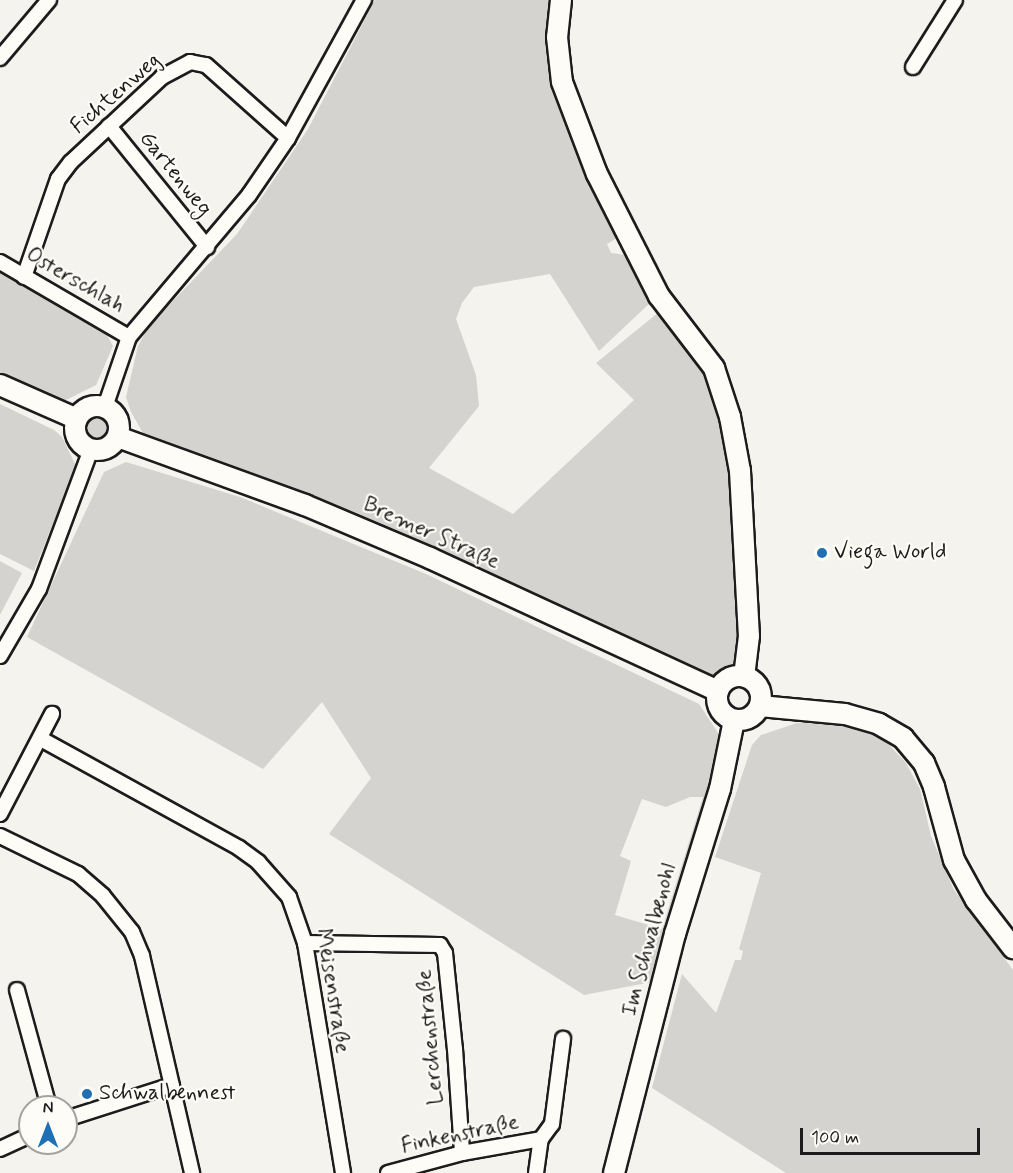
<!DOCTYPE html>
<meta charset="utf-8">
<style>
body{margin:0}
#map{position:relative;width:1013px;height:1173px;overflow:hidden;background:#f4f3ee;font-family:Mynerve,sans-serif}
div>[style]{position:absolute}
.green>*{inset:0;background:#d4d3cf}
.round{border-radius:50%}
.roads{filter:drop-shadow(2px 0 #1c1c1c) drop-shadow(-2px 0 #1c1c1c) drop-shadow(0 2px #1c1c1c) drop-shadow(0 -2px #1c1c1c)}
.street>*{height:14px;margin:-7px;padding:0 7px;transform-origin:7px;border-radius:7px;background:#fdfcf7}
.secondary>*{height:20px;margin:-10px;padding:0 10px;transform-origin:10px;border-radius:10px;background:#fdfcf7}
.secondary>.ring{margin:-10px;padding:0;box-sizing:content-box;background:none;border:20px solid #fdfcf7;border-radius:50%}
.dots>*{width:16px;height:16px;translate:-50% -50%;box-sizing:border-box;border:3px solid #fdfcf7;border-radius:50%}
span{translate:-50% -50%;white-space:nowrap;text-align:center;line-height:1.15;-webkit-text-stroke:4.5px #fdfcf7;paint-order:stroke}
.street-label{font-size:22px;color:#1c1c1c}
.poi-label{font-size:22px;color:#1c1c1c}
.left{translate:0 -50%;text-align:left}
.north{position:absolute;left:18px;top:1095px;width:60px;height:60px;box-sizing:border-box;background:#fdfcf7;border:2px solid #a3a29f;border-radius:50%;rotate:0deg;font-size:16px;font-weight:700;line-height:24px;text-align:center;color:#1c1c1c}
.north::after{content:'';display:block;margin:auto;width:21px;height:27px;background:#1f6fb2;clip-path:polygon(50% 0,100% 100%,50% 72%,0 100%)}
.scale{position:absolute;left:800px;top:1128px;width:180px;height:27px;box-sizing:border-box;border:3px solid #1c1c1c;border-top:0;padding-left:8px;font-size:18px;line-height:21px;white-space:nowrap;color:#1c1c1c;-webkit-text-stroke:4px #fdfcf7;paint-order:stroke}
</style>
<div id="map">
<div class="green">
<div style="clip-path:polygon(375px 0,550px 0,577px 149px,617px 238px,607px 244px,611px 253px,626px 255px,651px 302px,599px 351px,550px 274px,474px 287px,462px 303px,456px 319px,476px 375px,479px 406px,429px 468px,513px 514px,634px 400px,596px 363px,659px 312px,707px 373px,724px 420px,733px 475px,739px 621px,737px 655px,732px 667px,723px 674px,713px 677px,681px 670px,444px 554px,318px 500px,144px 435px,131px 412px,126px 397px,138px 346px,149px 326px,237px 234px,308px 129px)"></div>
<div style="clip-path:polygon(0 267px,104px 330px,113px 346px,96px 385px,62px 402px,0 376px)"></div>
<div style="clip-path:polygon(0 404px,54px 430px,62px 437px,76px 466px,34px 571px,0 554px)"></div>
<div class="round" style="left:86px;top:416px;width:24px;height:24px"></div>
<div style="clip-path:polygon(evenodd,126px 462px,240px 497px,426px 574px,699px 704px,724px 742px,657px 981px,584px 995px,329px 834px,371px 778px,322px 702px,263px 769px,27px 637px,104px 472px,126px 462px,690px 797px,703px 797px,662px 929px,615px 915px,631px 861px,620px 856px,642px 799px,666px 807px,690px 797px)"></div>
<div style="clip-path:polygon(0 561px,22px 573px,0 615px)"></div>
<div style="clip-path:polygon(797px 723px,845px 724px,878px 733px,906px 763px,920px 789px,931px 836px,954px 890px,1013px 970px,1013px 1173px,786px 1173px,652px 1088px,682px 974px,716px 1013px,735px 960px,741px 960px,743px 951px,739px 949px,761px 873px,715px 857px,752px 745px,761px 735px)"></div>
</div>
<div class="roads">
<div class="street">
<div style="left:0;top:58px;width:76px;rotate:-49.8deg"></div>
<div style="left:913px;top:67px;width:79px;rotate:-57.9deg"></div>
<div style="left:109px;top:126px;width:156px;rotate:51deg"></div>
<div style="left:0;top:262px;width:149px;rotate:30.2deg"></div>
<div style="left:24px;top:277px;width:104px;rotate:-70.9deg"></div>
<div style="left:58px;top:179px;width:21px;rotate:-53deg"></div>
<div style="left:71px;top:162px;width:125px;rotate:-43deg"></div>
<div style="left:162px;top:77px;width:32px;rotate:-28deg"></div>
<div style="left:190px;top:62px;width:16px;rotate:11deg"></div>
<div style="left:206px;top:65px;width:110px;rotate:41.7deg"></div>
<div style="left:105px;top:407px;width:74px;rotate:-71.1deg"></div>
<div style="left:129px;top:337px;width:186px;rotate:-49.8deg"></div>
<div style="left:249px;top:195px;width:69px;rotate:-55.6deg"></div>
<div style="left:288px;top:138px;width:158px;rotate:-61.2deg"></div>
<div style="left:0;top:656px;width:78px;rotate:-59.8deg"></div>
<div style="left:39px;top:589px;width:149px;rotate:-69.6deg"></div>
<div style="left:41px;top:739px;width:226px;rotate:28.8deg"></div>
<div style="left:239px;top:848px;width:24px;rotate:36deg"></div>
<div style="left:258px;top:862px;width:47px;rotate:48.5deg"></div>
<div style="left:289px;top:897px;width:49px;rotate:70.8deg"></div>
<div style="left:305px;top:943px;width:233px;rotate:80.6deg"></div>
<div style="left:0;top:814px;width:113px;rotate:-62.5deg"></div>
<div style="left:0;top:836px;width:87px;rotate:26deg"></div>
<div style="left:78px;top:874px;width:33px;rotate:41deg"></div>
<div style="left:103px;top:896px;width:46px;rotate:51.1deg"></div>
<div style="left:132px;top:932px;width:26px;rotate:67deg"></div>
<div style="left:142px;top:956px;width:223px;rotate:77deg"></div>
<div style="left:305px;top:943px;width:135px;rotate:0.8deg"></div>
<div style="left:440px;top:945px;width:9px;rotate:58deg"></div>
<div style="left:445px;top:953px;width:97px;rotate:84.1deg"></div>
<div style="left:455px;top:1049px;width:104px;rotate:86.1deg"></div>
<div style="left:17px;top:990px;width:121px;rotate:74.7deg"></div>
<div style="left:66px;top:1119px;width:111px;rotate:-17.8deg"></div>
<div style="left:0;top:1149px;width:33px;rotate:-25deg"></div>
<div style="left:388px;top:1173px;width:77px;rotate:-15.1deg"></div>
<div style="left:462px;top:1153px;width:80px;rotate:-10deg"></div>
<div style="left:536px;top:1173px;width:34px;rotate:-82deg"></div>
<div style="left:541px;top:1139px;width:19px;rotate:-54deg"></div>
<div style="left:552px;top:1124px;width:86px;rotate:-82.6deg"></div>
</div>
<div class="secondary">
<div style="left:561px;top:0;width:37px;rotate:96deg"></div>
<div style="left:557px;top:37px;width:45px;rotate:83.7deg"></div>
<div style="left:562px;top:82px;width:98px;rotate:69.2deg"></div>
<div style="left:597px;top:174px;width:137px;rotate:63.1deg"></div>
<div style="left:659px;top:296px;width:91px;rotate:52.6deg"></div>
<div style="left:714px;top:368px;width:52px;rotate:71.9deg"></div>
<div style="left:730px;top:417px;width:55px;rotate:79.5deg"></div>
<div style="left:740px;top:471px;width:165px;rotate:86.9deg"></div>
<div style="left:749px;top:636px;width:41px;rotate:97deg"></div>
<div style="left:0;top:385px;width:84px;rotate:23.8deg"></div>
<div class="ring" style="left:75px;top:406px;width:24px;height:24px"></div>
<div style="left:118px;top:437px;width:199px;rotate:20deg"></div>
<div style="left:305px;top:505px;width:136px;rotate:23deg"></div>
<div style="left:430px;top:558px;width:317px;rotate:24.8deg"></div>
<div class="ring" style="left:717px;top:676px;width:24px;height:24px"></div>
<div style="left:760px;top:706px;width:85px;rotate:5.4deg"></div>
<div style="left:845px;top:714px;width:35px;rotate:16deg"></div>
<div style="left:879px;top:724px;width:28px;rotate:30deg"></div>
<div style="left:903px;top:738px;width:33px;rotate:50deg"></div>
<div style="left:924px;top:763px;width:26px;rotate:67deg"></div>
<div style="left:934px;top:787px;width:76px;rotate:74.7deg"></div>
<div style="left:954px;top:860px;width:46px;rotate:61.2deg"></div>
<div style="left:976px;top:900px;width:61px;rotate:52.4deg"></div>
<div style="left:614px;top:1173px;width:247px;rotate:-75.7deg"></div>
<div style="left:675px;top:934px;width:152px;rotate:-72.8deg"></div>
<div style="left:720px;top:789px;width:70px;rotate:-78.5deg"></div>
</div>
</div>
<div class="dots">
<div style="left:822px;top:553px;background:#1f6fb2"></div>
<div style="left:87px;top:1094px;background:#1f6fb2"></div>
</div>
<div class="street-label">
<span style="left:116px;top:94px;rotate:-41deg">Fichtenweg</span>
<span style="left:175px;top:174px;rotate:51deg">Gartenweg</span>
<span style="left:75px;top:281px;rotate:30deg">Osterschlah</span>
<span style="left:431px;top:534px;rotate:24deg">Bremer Straße</span>
<span style="left:650px;top:940px;rotate:-75deg">Im Schwalbenohl</span>
<span style="left:332px;top:991px;rotate:81deg">Meisenstraße</span>
<span style="left:431px;top:1037px;rotate:-95deg">Lerchenstraße</span>
<span style="left:460px;top:1135px;rotate:-12deg">Finkenstraße</span>
</div>
<div class="poi-label">
<span class="left" style="left:834px;top:553px">Viega World</span>
<span class="left" style="left:99px;top:1094px">Schwalbennest</span>
</div>
<div class="north">N</div>
<div class="scale">100 m</div>
</div>
